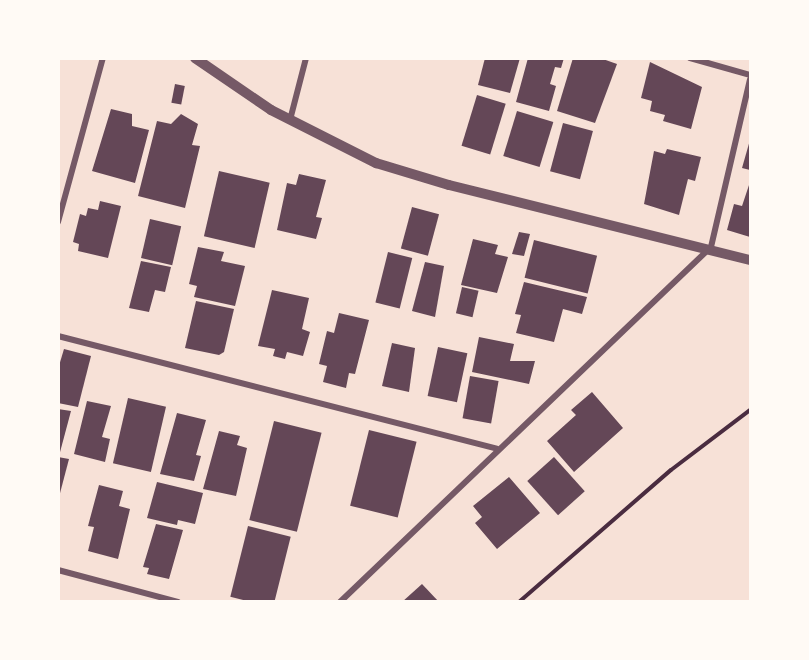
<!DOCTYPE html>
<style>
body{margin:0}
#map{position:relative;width:809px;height:660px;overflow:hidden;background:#f7e1d7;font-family:"Crimson Pro",serif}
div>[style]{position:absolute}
.building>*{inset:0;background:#644757;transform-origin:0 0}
.path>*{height:4px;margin:-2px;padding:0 2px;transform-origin:2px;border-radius:2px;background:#4a2c40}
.minor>*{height:6px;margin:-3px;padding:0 3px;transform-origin:3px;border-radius:3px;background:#755966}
.tertiary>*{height:10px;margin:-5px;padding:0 5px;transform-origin:5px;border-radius:5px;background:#755966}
span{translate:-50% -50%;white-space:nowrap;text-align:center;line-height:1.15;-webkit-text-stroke:6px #fffaf5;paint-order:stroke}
.frame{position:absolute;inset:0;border:60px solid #fffaf5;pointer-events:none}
</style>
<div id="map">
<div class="building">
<div style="clip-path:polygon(485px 58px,520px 58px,510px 93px,478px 85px)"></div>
<div style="clip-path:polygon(528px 58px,564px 58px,561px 68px,555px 67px,550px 84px,556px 86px,549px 111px,516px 102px)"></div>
<div style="clip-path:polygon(573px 58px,600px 58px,617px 64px,595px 123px,557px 111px)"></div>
<div style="clip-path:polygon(650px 62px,702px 87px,691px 129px,663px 121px,665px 115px,650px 111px,652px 101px,641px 98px)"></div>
<div style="left:175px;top:84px;width:10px;height:19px;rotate:11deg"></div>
<div style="left:477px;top:95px;width:30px;height:53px;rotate:17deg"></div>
<div style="clip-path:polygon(111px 109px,132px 114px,132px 126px,149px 130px,135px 183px,92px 171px)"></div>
<div style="left:517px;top:111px;width:38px;height:47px;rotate:17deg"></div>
<div style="clip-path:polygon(181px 114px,198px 124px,192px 145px,200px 146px,185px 208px,138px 196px,157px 121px,171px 124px)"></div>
<div style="left:563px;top:123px;width:31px;height:50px;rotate:15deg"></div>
<div style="clip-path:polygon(750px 140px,750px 170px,742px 168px)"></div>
<div style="clip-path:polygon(667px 149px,701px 157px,695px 181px,688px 179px,679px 215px,644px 204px,654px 151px,665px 154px)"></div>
<div style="left:219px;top:171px;width:52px;height:67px;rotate:13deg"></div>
<div style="clip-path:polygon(299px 174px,326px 180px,316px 217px,322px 218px,316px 239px,277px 230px,287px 183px,296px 185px)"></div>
<div style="clip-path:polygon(750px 182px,750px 237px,727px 230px,734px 204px,742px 206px)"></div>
<div style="clip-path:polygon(100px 201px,121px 206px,108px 258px,78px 251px,79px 244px,73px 242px,80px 214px,86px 216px,88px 208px,98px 210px)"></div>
<div style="left:412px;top:207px;width:28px;height:43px;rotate:15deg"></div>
<div style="left:150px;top:219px;width:32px;height:40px;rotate:13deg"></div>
<div style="clip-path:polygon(519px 232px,530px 234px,524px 256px,512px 254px)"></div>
<div style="clip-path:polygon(473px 239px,498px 245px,495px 254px,508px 257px,497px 293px,461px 285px)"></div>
<div style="left:534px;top:240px;width:65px;height:39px;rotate:14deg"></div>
<div style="clip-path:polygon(198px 247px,224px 252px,221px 261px,245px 266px,235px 306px,194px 297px,197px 286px,189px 284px)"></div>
<div style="left:388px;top:252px;width:25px;height:52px;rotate:14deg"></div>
<div style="clip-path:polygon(141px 261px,171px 267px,165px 292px,155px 290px,149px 312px,129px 308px)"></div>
<div style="clip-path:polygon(425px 262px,444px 266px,435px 317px,412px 311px)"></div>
<div style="clip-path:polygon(524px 282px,587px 297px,582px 314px,563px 309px,554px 342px,516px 333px,521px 315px,515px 314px)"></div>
<div style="left:462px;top:287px;width:17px;height:27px;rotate:13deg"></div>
<div style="clip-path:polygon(272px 290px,309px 298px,302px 329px,310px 332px,303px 356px,287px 352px,285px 359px,273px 356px,275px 349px,258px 346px)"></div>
<div style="clip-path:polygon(196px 301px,234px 309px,224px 352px,219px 355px,185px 348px)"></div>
<div style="clip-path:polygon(339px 313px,369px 320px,355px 374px,349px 373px,346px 388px,323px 382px,327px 366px,319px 364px,327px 331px,334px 333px)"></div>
<div style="clip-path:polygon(479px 337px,514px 344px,510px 361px,535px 361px,529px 384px,472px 372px)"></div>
<div style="clip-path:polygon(392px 343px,415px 348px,409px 392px,382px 386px)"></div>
<div style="left:438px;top:347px;width:30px;height:50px;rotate:12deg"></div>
<div style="clip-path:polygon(64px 349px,91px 356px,78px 407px,58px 403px,58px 369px)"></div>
<div style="left:470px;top:376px;width:29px;height:43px;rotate:10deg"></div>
<div style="clip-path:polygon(592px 392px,623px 428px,574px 472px,547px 441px,576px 415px,571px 410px)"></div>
<div style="left:128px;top:398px;width:39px;height:67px;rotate:13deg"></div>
<div style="clip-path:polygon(87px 401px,111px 406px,102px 437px,110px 439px,105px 462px,74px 454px)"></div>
<div style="clip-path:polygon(58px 409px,71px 411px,59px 456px,58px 456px)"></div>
<div style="clip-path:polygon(177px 413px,206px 420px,196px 455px,201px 456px,194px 481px,160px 474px)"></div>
<div style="left:274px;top:421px;width:49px;height:102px;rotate:14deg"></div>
<div style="left:369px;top:430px;width:49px;height:78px;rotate:14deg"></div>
<div style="clip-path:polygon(219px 431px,240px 436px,237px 445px,247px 448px,236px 496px,203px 489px)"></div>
<div style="clip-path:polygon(58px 457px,69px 459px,59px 497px,58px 497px)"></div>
<div style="left:554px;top:457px;width:46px;height:36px;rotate:48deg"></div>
<div style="clip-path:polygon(509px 477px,540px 513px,497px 549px,475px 523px,482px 517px,473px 506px)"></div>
<div style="clip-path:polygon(157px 482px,203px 493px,195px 524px,178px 520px,177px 525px,147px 518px)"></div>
<div style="clip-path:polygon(99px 485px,123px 491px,119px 506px,130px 509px,118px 559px,88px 551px,94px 527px,88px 526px)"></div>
<div style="clip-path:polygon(156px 524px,183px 530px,169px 579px,147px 574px,149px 568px,143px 567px)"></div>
<div style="left:248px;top:526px;width:44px;height:73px;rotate:14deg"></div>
<div style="clip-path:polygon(422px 584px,439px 602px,402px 602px)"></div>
</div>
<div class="path">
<div style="left:519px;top:602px;width:201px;rotate:-41deg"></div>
<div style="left:671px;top:470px;width:99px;rotate:-37.2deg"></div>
</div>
<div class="minor">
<div style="left:690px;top:58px;width:62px;rotate:15.8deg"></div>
<div style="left:290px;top:120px;width:64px;rotate:-75.5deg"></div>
<div style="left:58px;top:222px;width:170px;rotate:-74.7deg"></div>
<div style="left:58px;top:336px;width:453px;rotate:14.4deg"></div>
<div style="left:58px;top:570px;width:124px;rotate:14.9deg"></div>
<div style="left:340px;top:602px;width:513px;rotate:-43.74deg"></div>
<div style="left:711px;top:247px;width:172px;rotate:-76.9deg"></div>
</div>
<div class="tertiary">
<div style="left:195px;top:58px;width:92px;rotate:34.4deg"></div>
<div style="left:271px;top:110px;width:118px;rotate:26.8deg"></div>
<div style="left:376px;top:163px;width:76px;rotate:16.8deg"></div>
<div style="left:449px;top:185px;width:310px;rotate:14deg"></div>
</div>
<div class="frame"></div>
</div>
